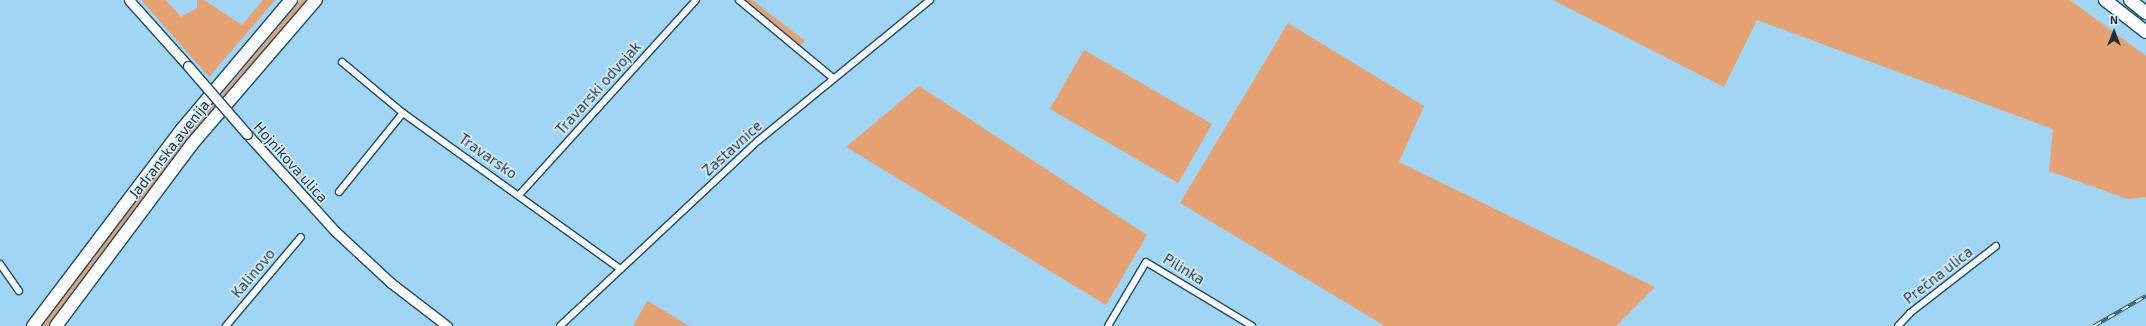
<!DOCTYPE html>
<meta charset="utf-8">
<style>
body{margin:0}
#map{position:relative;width:2146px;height:326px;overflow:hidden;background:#a0d5f4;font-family:"Exo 2",sans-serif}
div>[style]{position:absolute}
.green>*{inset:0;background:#e5a172;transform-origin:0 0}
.roads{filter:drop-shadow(1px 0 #1b4e69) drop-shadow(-1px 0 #1b4e69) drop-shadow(0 1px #1b4e69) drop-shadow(0 -1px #1b4e69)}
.minor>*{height:6px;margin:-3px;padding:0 3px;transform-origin:3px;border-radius:3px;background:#fff}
.secondary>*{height:9px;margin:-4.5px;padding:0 4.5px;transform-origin:4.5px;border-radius:4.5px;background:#fff}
.motorway>*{height:12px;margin:-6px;padding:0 6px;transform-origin:6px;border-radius:6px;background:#fff}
.rail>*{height:4px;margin-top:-2px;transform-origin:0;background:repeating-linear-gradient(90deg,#dcf1fe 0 8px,#3f5c6e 0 16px);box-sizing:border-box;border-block:1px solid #3f5c6e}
.bridges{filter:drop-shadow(1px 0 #1b4e69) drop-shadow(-1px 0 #1b4e69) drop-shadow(0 1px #1b4e69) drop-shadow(0 -1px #1b4e69)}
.secondary-bridge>*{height:9px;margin:-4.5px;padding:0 4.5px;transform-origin:4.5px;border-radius:4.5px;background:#fff}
span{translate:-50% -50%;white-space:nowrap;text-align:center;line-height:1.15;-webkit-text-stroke:3px #dcf1fe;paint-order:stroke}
.street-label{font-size:15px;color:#1b303c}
.north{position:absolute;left:2094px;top:12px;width:40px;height:40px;-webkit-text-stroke:3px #dcf1fe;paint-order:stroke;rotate:0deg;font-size:11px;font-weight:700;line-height:16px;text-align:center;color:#1b303c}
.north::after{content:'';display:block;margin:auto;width:14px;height:18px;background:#1b303c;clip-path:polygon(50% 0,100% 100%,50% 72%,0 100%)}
</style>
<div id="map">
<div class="green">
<div style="clip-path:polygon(141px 0,166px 0,181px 17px,197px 8px,197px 0,204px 0,242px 25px,263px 0,275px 0,209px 77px)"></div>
<div style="clip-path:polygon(301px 0,307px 0,175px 155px,47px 326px,42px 326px,160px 168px)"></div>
<div style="clip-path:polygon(744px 0,752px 0,805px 41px,800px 46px)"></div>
<div style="clip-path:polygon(1553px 0,2070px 0,2146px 56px,2146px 197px,2128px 199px,2049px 171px,2053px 129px,1757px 20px,1724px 87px)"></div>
<div style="clip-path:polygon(1288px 23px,1424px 106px,1399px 162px,1655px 287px,1616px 326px,1385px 326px,1180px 203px)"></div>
<div style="left:1084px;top:50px;width:148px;height:68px;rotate:30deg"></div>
<div style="clip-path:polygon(919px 86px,1147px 235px,1106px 305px,846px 147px)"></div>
<div style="clip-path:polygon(647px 301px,648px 301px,689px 326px,633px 326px)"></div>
</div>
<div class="roads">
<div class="minor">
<div style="left:739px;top:0;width:122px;rotate:39.7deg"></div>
<div style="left:342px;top:62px;width:80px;rotate:39.9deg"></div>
<div style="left:403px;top:113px;width:267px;rotate:35.7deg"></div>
<div style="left:339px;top:192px;width:102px;rotate:-51deg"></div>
<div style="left:520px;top:194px;width:262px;rotate:-47.8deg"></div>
<div style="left:0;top:264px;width:33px;rotate:55deg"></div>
<div style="left:226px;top:326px;width:116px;rotate:-49.9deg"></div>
<div style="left:560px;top:326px;width:272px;rotate:-43.1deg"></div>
<div style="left:759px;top:140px;width:221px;rotate:-39.3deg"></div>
<div style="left:1108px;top:326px;width:74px;rotate:-59.3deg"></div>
<div style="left:1146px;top:262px;width:124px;rotate:31.1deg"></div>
<div style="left:1898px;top:326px;width:18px;rotate:-47deg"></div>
<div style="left:1910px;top:313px;width:109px;rotate:-37.9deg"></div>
</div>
<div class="secondary">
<div style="left:129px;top:0;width:89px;rotate:48.2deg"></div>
<div style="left:247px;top:134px;width:132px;rotate:47.8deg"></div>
<div style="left:336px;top:232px;width:75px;rotate:42.8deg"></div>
<div style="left:391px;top:283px;width:71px;rotate:37.5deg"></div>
</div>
<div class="motorway">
<div style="left:2105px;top:0;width:52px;rotate:38deg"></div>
<div style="left:2130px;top:0;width:21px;rotate:39deg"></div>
<div style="left:33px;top:326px;width:247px;rotate:-52.9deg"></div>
<div style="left:182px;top:129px;width:169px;rotate:-49.8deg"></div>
<div style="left:56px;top:326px;width:227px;rotate:-53.2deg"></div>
<div style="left:192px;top:144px;width:190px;rotate:-49.3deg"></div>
</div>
</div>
<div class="rail">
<div style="left:2094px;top:326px;width:60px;rotate:-30deg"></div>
</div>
<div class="bridges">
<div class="secondary-bridge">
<div style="left:188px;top:66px;width:90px;rotate:49.1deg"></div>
</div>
</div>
<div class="street-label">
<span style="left:598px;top:88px;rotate:-48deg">Travarski odvojak</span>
<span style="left:732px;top:148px;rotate:-42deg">Zastavnice</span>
<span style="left:169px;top:149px;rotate:-52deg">Jadranska avenija</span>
<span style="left:488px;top:156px;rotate:35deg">Travarsko</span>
<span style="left:291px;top:162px;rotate:48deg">Hojnikova ulica</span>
<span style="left:1184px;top:269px;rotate:31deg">Pilinka</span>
<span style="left:253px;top:273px;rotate:-50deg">Kalinovo</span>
<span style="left:1938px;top:275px;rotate:-38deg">Prečna ulica</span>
</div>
<div class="north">N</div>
</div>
